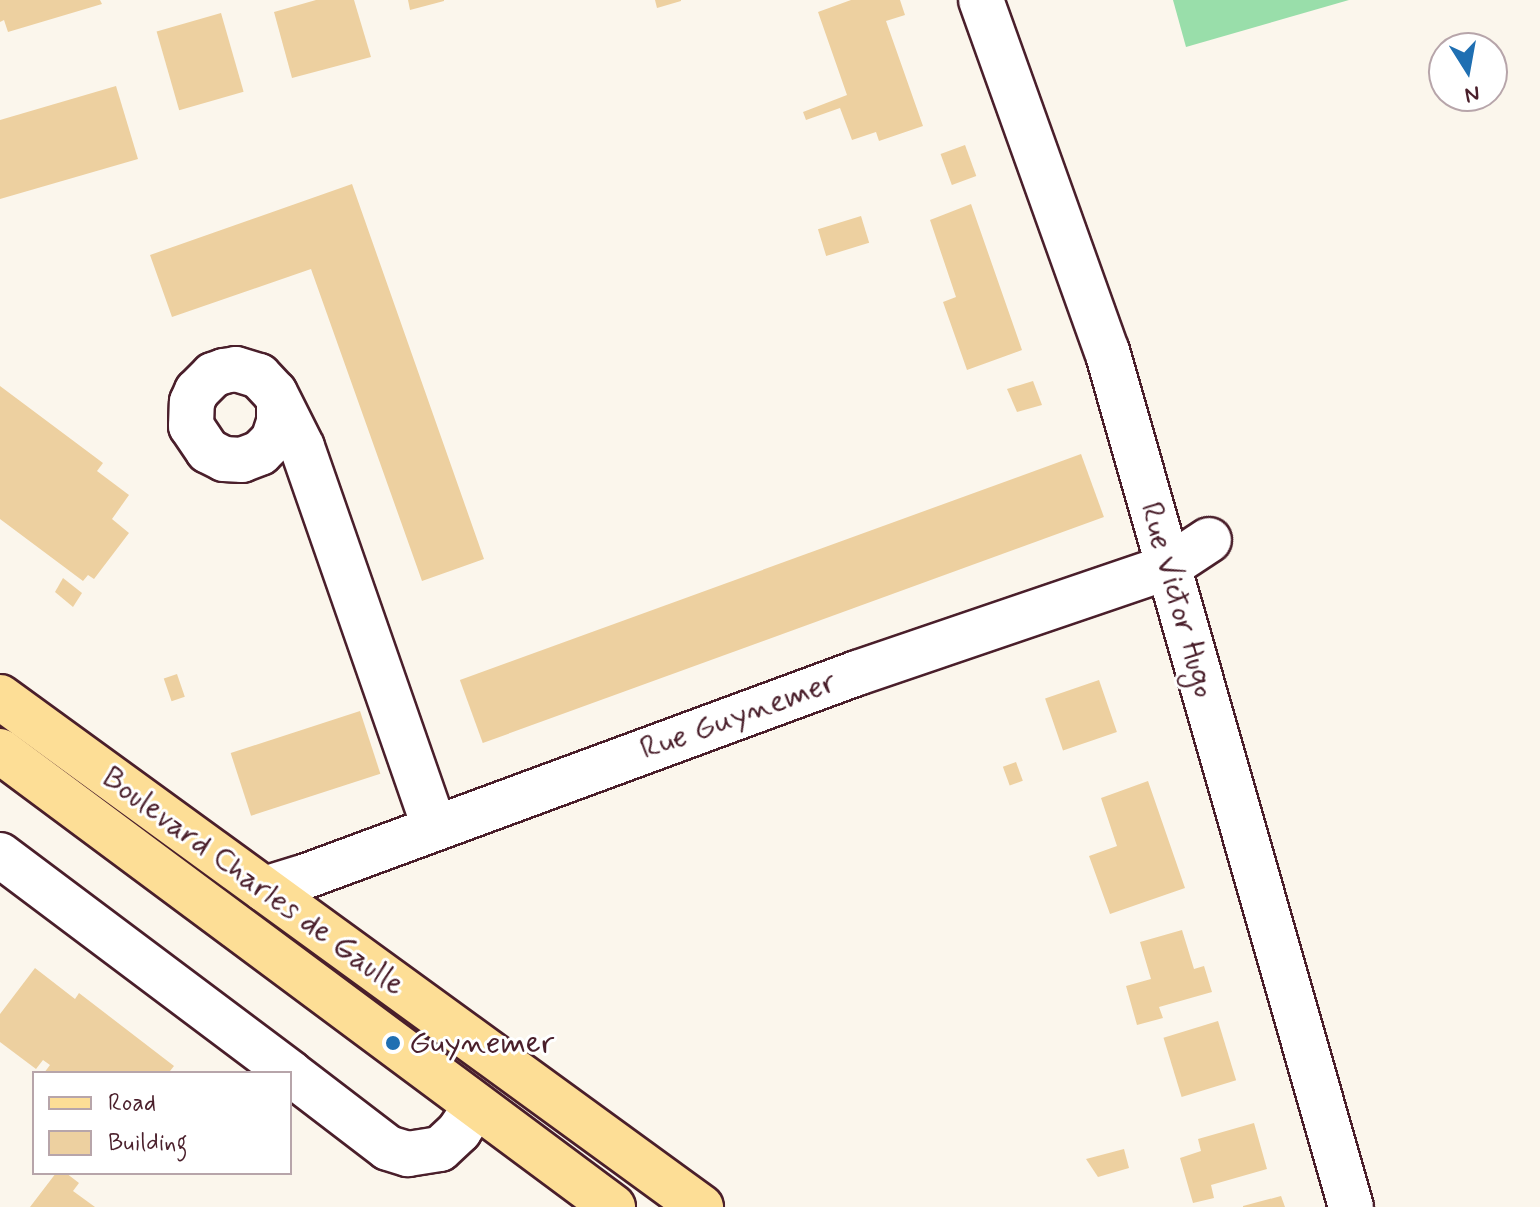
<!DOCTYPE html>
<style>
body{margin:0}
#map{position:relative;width:1540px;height:1207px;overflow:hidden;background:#fbf6ec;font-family:Mynerve,sans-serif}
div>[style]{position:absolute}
.green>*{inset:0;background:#99deaa}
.building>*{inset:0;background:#edd0a0;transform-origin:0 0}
.roads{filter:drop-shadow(2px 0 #4a1f2b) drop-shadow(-2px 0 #4a1f2b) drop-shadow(0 2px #4a1f2b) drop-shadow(0 -2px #4a1f2b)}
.street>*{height:44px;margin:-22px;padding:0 22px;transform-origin:22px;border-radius:22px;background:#fff}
.primary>*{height:44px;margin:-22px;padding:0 22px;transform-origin:22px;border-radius:22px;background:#fdde96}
.dots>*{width:22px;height:22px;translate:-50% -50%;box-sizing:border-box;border:4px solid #fff;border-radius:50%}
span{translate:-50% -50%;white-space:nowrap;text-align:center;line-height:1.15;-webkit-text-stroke:6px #fff;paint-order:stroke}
.street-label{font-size:32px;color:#4a1f2b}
.poi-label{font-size:32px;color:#4a1f2b}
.left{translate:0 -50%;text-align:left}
.legend{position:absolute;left:32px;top:1071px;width:260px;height:104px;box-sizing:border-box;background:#fff;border:2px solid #b7a5aa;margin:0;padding:10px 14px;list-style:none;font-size:24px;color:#4a1f2b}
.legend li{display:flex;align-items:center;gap:16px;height:40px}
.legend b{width:40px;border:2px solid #b7a5aa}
.north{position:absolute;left:1428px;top:32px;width:80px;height:80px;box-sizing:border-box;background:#fff;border:2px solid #b7a5aa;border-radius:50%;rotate:169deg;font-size:22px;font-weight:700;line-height:32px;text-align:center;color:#4a1f2b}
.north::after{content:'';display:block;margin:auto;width:28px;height:36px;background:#1f6fb2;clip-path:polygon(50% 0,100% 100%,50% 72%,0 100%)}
</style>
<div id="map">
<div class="green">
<div style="clip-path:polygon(1173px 0,1349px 0,1186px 47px)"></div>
</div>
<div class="building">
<div style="clip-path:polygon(0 0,100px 0,102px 4px,8px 32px,4px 20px,0 22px)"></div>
<div style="clip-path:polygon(316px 0,354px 0,371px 57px,292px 78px,274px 12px)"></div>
<div style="clip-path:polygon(408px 0,444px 0,444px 1px,410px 10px)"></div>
<div style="clip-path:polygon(655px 0,681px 0,681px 1px,657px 8px)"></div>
<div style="clip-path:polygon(851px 0,900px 0,905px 15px,886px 21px,923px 126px,879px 141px,876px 132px,852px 140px,840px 108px,806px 120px,803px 112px,847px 95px,818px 12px)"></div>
<div style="left:221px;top:13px;width:82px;height:67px;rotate:74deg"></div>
<div style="clip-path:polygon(116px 86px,138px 159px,0 199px,0 120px)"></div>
<div style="left:965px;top:145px;width:33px;height:26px;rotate:70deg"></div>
<div style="clip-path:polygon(352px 184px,484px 559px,422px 581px,311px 269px,172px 317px,150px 255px)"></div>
<div style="clip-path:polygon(971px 204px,1022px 350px,967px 370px,943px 302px,956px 297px,930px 220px)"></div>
<div style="left:861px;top:216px;width:28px;height:45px;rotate:73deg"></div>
<div style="clip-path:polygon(1033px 381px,1042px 405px,1017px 412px,1007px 389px)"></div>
<div style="clip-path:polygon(0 386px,103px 463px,97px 471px,129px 495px,112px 519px,129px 533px,94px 579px,88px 575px,83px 581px,0 519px)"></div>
<div style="left:1081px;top:454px;width:67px;height:661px;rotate:70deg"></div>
<div style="clip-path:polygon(63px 578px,82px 593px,73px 607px,55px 592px)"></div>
<div style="left:177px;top:674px;width:24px;height:14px;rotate:71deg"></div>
<div style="left:1099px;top:680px;width:55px;height:57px;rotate:71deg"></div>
<div style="left:360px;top:711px;width:66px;height:136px;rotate:72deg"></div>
<div style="left:1016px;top:762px;width:20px;height:14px;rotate:70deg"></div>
<div style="clip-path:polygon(1148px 781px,1185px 888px,1110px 914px,1089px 856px,1117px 846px,1101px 798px)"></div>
<div style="clip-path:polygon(1182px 930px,1194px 969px,1204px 966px,1212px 992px,1159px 1007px,1163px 1018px,1137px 1025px,1126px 986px,1151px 979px,1140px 942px)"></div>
<div style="clip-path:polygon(35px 968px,75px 999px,79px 993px,174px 1066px,170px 1071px,172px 1073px,44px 1073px,50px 1065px,43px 1060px,36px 1069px,0 1042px,0 1014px)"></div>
<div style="left:1218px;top:1021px;width:62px;height:57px;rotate:73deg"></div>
<div style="clip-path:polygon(1254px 1123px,1267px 1169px,1211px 1185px,1214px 1198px,1193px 1203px,1180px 1158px,1201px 1151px,1198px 1139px)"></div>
<div style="clip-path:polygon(1124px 1149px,1129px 1168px,1098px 1177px,1086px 1159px)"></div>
<div style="clip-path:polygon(56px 1173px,66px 1173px,79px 1183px,73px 1191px,95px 1207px,30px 1207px)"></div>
<div style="clip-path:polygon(1281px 1196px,1285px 1207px,1243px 1207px,1243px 1206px)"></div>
</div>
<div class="roads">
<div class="street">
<div style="left:981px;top:0;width:373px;rotate:70.3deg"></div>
<div style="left:1107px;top:351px;width:890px;rotate:74.09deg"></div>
<div style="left:279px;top:405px;width:17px;rotate:90deg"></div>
<div style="left:279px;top:422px;width:19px;rotate:108deg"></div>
<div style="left:273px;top:440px;width:18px;rotate:135deg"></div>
<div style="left:260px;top:453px;width:19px;rotate:159deg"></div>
<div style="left:242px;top:460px;width:18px;rotate:-177deg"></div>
<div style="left:224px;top:459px;width:18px;rotate:-153deg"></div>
<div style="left:208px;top:451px;width:30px;rotate:-124deg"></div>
<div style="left:191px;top:426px;width:24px;rotate:-88deg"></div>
<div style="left:192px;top:402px;width:12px;rotate:-66deg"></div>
<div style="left:197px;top:391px;width:23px;rotate:-45deg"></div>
<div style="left:213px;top:375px;width:12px;rotate:-20deg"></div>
<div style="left:224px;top:371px;width:12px;rotate:-9deg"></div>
<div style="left:236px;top:369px;width:24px;rotate:17deg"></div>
<div style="left:259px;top:376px;width:23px;rotate:47deg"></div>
<div style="left:275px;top:393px;width:60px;rotate:63.4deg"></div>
<div style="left:302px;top:447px;width:401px;rotate:70.8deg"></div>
<div style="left:0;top:855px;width:363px;rotate:36.9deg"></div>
<div style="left:264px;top:889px;width:39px;rotate:-17deg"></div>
<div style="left:301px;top:878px;width:593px;rotate:-20.24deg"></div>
<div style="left:857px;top:673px;width:329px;rotate:-18.8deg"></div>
<div style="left:1168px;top:567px;width:49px;rotate:-33.4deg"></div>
<div style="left:290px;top:1073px;width:123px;rotate:37.4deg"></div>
<div style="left:388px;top:1148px;width:21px;rotate:17deg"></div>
<div style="left:408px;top:1154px;width:32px;rotate:-9deg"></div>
<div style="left:440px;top:1149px;width:26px;rotate:-43deg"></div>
<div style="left:459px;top:1131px;width:30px;rotate:-56deg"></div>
</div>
<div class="primary">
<div style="left:0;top:697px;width:867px;rotate:36.04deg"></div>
<div style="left:0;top:751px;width:764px;rotate:36.64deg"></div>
</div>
</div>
<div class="dots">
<div style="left:393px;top:1043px;background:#1f6fb2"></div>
</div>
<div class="street-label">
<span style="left:1177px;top:600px;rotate:74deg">Rue Victor Hugo</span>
<span style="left:738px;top:716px;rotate:-20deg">Rue Guynemer</span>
<span style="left:253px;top:882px;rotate:36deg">Boulevard Charles de Gaulle</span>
</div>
<div class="poi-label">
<span class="left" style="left:409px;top:1043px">Guynemer</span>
</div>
<ul class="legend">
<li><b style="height:10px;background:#fdde96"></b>Road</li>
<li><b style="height:22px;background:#edd0a0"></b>Building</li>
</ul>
<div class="north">N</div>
</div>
